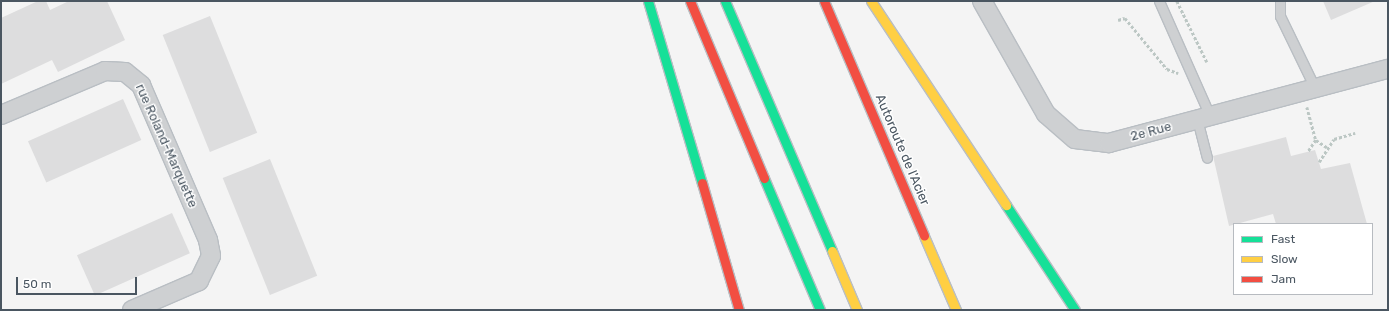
<!DOCTYPE html>
<style>
body{margin:0}
#map{position:relative;width:1389px;height:311px;overflow:hidden;background:#f4f4f4;font-family:Rubik,sans-serif}
div>[style]{position:absolute}
.building>*{inset:0;background:#ddddde;transform-origin:0 0}
.path>*{height:2.5px;margin-top:-1.25px;transform-origin:0;background:repeating-linear-gradient(90deg,#bcc7c4 0 3px,transparent 0 5px)}
.roads{filter:drop-shadow(1px 0 #b9bec3) drop-shadow(-1px 0 #b9bec3) drop-shadow(0 1px #b9bec3) drop-shadow(0 -1px #b9bec3)}
.lane>*{height:9px;margin:-4.5px;padding:0 4.5px;transform-origin:4.5px;border-radius:4.5px;background:#ced0d2}
.street>*{height:18px;margin:-9px;padding:0 9px;transform-origin:9px;border-radius:9px;background:#ced0d2}
.fast>*{height:9px;margin:-4.5px;padding:0 4.5px;transform-origin:4.5px;border-radius:4.5px;background:#16e098}
.slow>*{height:9px;margin:-4.5px;padding:0 4.5px;transform-origin:4.5px;border-radius:4.5px;background:#ffcf43}
.jam>*{height:9px;margin:-4.5px;padding:0 4.5px;transform-origin:4.5px;border-radius:4.5px;background:#f24e42}
span{translate:-50% -50%;white-space:nowrap;text-align:center;line-height:1.15;-webkit-text-stroke:3px #fff;paint-order:stroke}
.street-label{font-size:13px;color:#4a5661}
.frame{position:absolute;inset:0;border:2px solid #4a5661;pointer-events:none}
.legend{position:absolute;left:1233px;top:223px;width:140px;height:72px;box-sizing:border-box;background:#fff;border:1px solid #b7bbc0;margin:0;padding:5px 7px;list-style:none;font-size:12px;color:#4a5661}
.legend li{display:flex;align-items:center;gap:8px;height:20px}
.legend b{width:20px;border:1px solid #b7bbc0}
.scale{position:absolute;left:16px;top:277px;width:121px;height:18px;box-sizing:border-box;border:2px solid #4a5661;border-top:0;padding-left:5px;font-size:12px;line-height:14px;white-space:nowrap;color:#4a5661;-webkit-text-stroke:3px #fff;paint-order:stroke}
</style>
<div id="map">
<div class="building">
<div style="clip-path:polygon(38px 1px,46px 1px,50px 10px,69px 1px,107px 1px,125px 40px,58px 72px,52px 60px,1px 84px,1px 18px)"></div>
<div style="clip-path:polygon(1323px 1px,1375px 1px,1331px 20px)"></div>
<div style="left:210px;top:16px;width:126px;height:51px;rotate:68deg"></div>
<div style="left:123px;top:99px;width:45px;height:104px;rotate:66deg"></div>
<div style="clip-path:polygon(1286px 137px,1291px 156px,1315px 150px,1321px 169px,1350px 163px,1367px 224px,1276px 224px,1273px 214px,1229px 226px,1213px 156px)"></div>
<div style="left:270px;top:159px;width:126px;height:51px;rotate:68deg"></div>
<div style="left:172px;top:213px;width:44px;height:104px;rotate:66deg"></div>
</div>
<div class="path">
<div style="left:1177px;top:1px;width:68px;rotate:63.8deg"></div>
<div style="left:1118px;top:20px;width:7px;rotate:-16deg"></div>
<div style="left:1125px;top:18px;width:66px;rotate:50.5deg"></div>
<div style="left:1167px;top:69px;width:12px;rotate:20deg"></div>
<div style="left:1307px;top:107px;width:34px;rotate:75deg"></div>
<div style="left:1316px;top:140px;width:14px;rotate:124deg"></div>
<div style="left:1316px;top:140px;width:14px;rotate:34deg"></div>
<div style="left:1319px;top:162px;width:27px;rotate:-57deg"></div>
<div style="left:1334px;top:139px;width:22px;rotate:-16deg"></div>
</div>
<div class="roads">
<div class="lane">
<div style="left:1159px;top:1px;width:126px;rotate:66.1deg"></div>
<div style="left:1280px;top:1px;width:15px;rotate:90deg"></div>
<div style="left:1280px;top:16px;width:80px;rotate:64.1deg"></div>
<div style="left:1197px;top:119px;width:40px;rotate:75.6deg"></div>
</div>
<div class="street">
<div style="left:982px;top:1px;width:130px;rotate:60.5deg"></div>
<div style="left:1046px;top:114px;width:38px;rotate:41deg"></div>
<div style="left:1075px;top:139px;width:34px;rotate:7deg"></div>
<div style="left:1109px;top:143px;width:289px;rotate:-14.9deg"></div>
<div style="left:1px;top:115px;width:113px;rotate:-22.9deg"></div>
<div style="left:105px;top:71px;width:20px;rotate:3deg"></div>
<div style="left:125px;top:72px;width:21px;rotate:39deg"></div>
<div style="left:141px;top:85px;width:169px;rotate:66.6deg"></div>
<div style="left:208px;top:240px;width:16px;rotate:79deg"></div>
<div style="left:211px;top:256px;width:28px;rotate:116deg"></div>
<div style="left:199px;top:281px;width:73px;rotate:156.6deg"></div>
</div>
<div class="fast">
<div style="left:648px;top:1px;width:190px;rotate:73.5deg"></div>
<div style="left:725px;top:1px;width:272px;rotate:66.8deg"></div>
<div style="left:764px;top:178px;width:143px;rotate:67deg"></div>
<div style="left:1006px;top:205px;width:126px;rotate:56.7deg"></div>
</div>
<div class="slow">
<div style="left:871px;top:1px;width:245px;rotate:56.5deg"></div>
<div style="left:924px;top:236px;width:81px;rotate:66.6deg"></div>
<div style="left:832px;top:251px;width:64px;rotate:67deg"></div>
</div>
<div class="jam">
<div style="left:690px;top:1px;width:192px;rotate:67.3deg"></div>
<div style="left:824px;top:1px;width:255px;rotate:66.9deg"></div>
<div style="left:702px;top:183px;width:132px;rotate:73.8deg"></div>
</div>
</div>
<div class="street-label">
<span style="left:1151px;top:132px;rotate:-15deg">2e Rue</span>
<span style="left:166px;top:146px;rotate:66deg">rue Roland-Marquette</span>
<span style="left:902px;top:150px;rotate:67deg">Autoroute de l'Acier</span>
</div>
<div class="frame"></div>
<ul class="legend">
<li><b style="height:5px;background:#16e098"></b>Fast</li>
<li><b style="height:5px;background:#ffcf43"></b>Slow</li>
<li><b style="height:5px;background:#f24e42"></b>Jam</li>
</ul>
<div class="scale">50 m</div>
</div>
